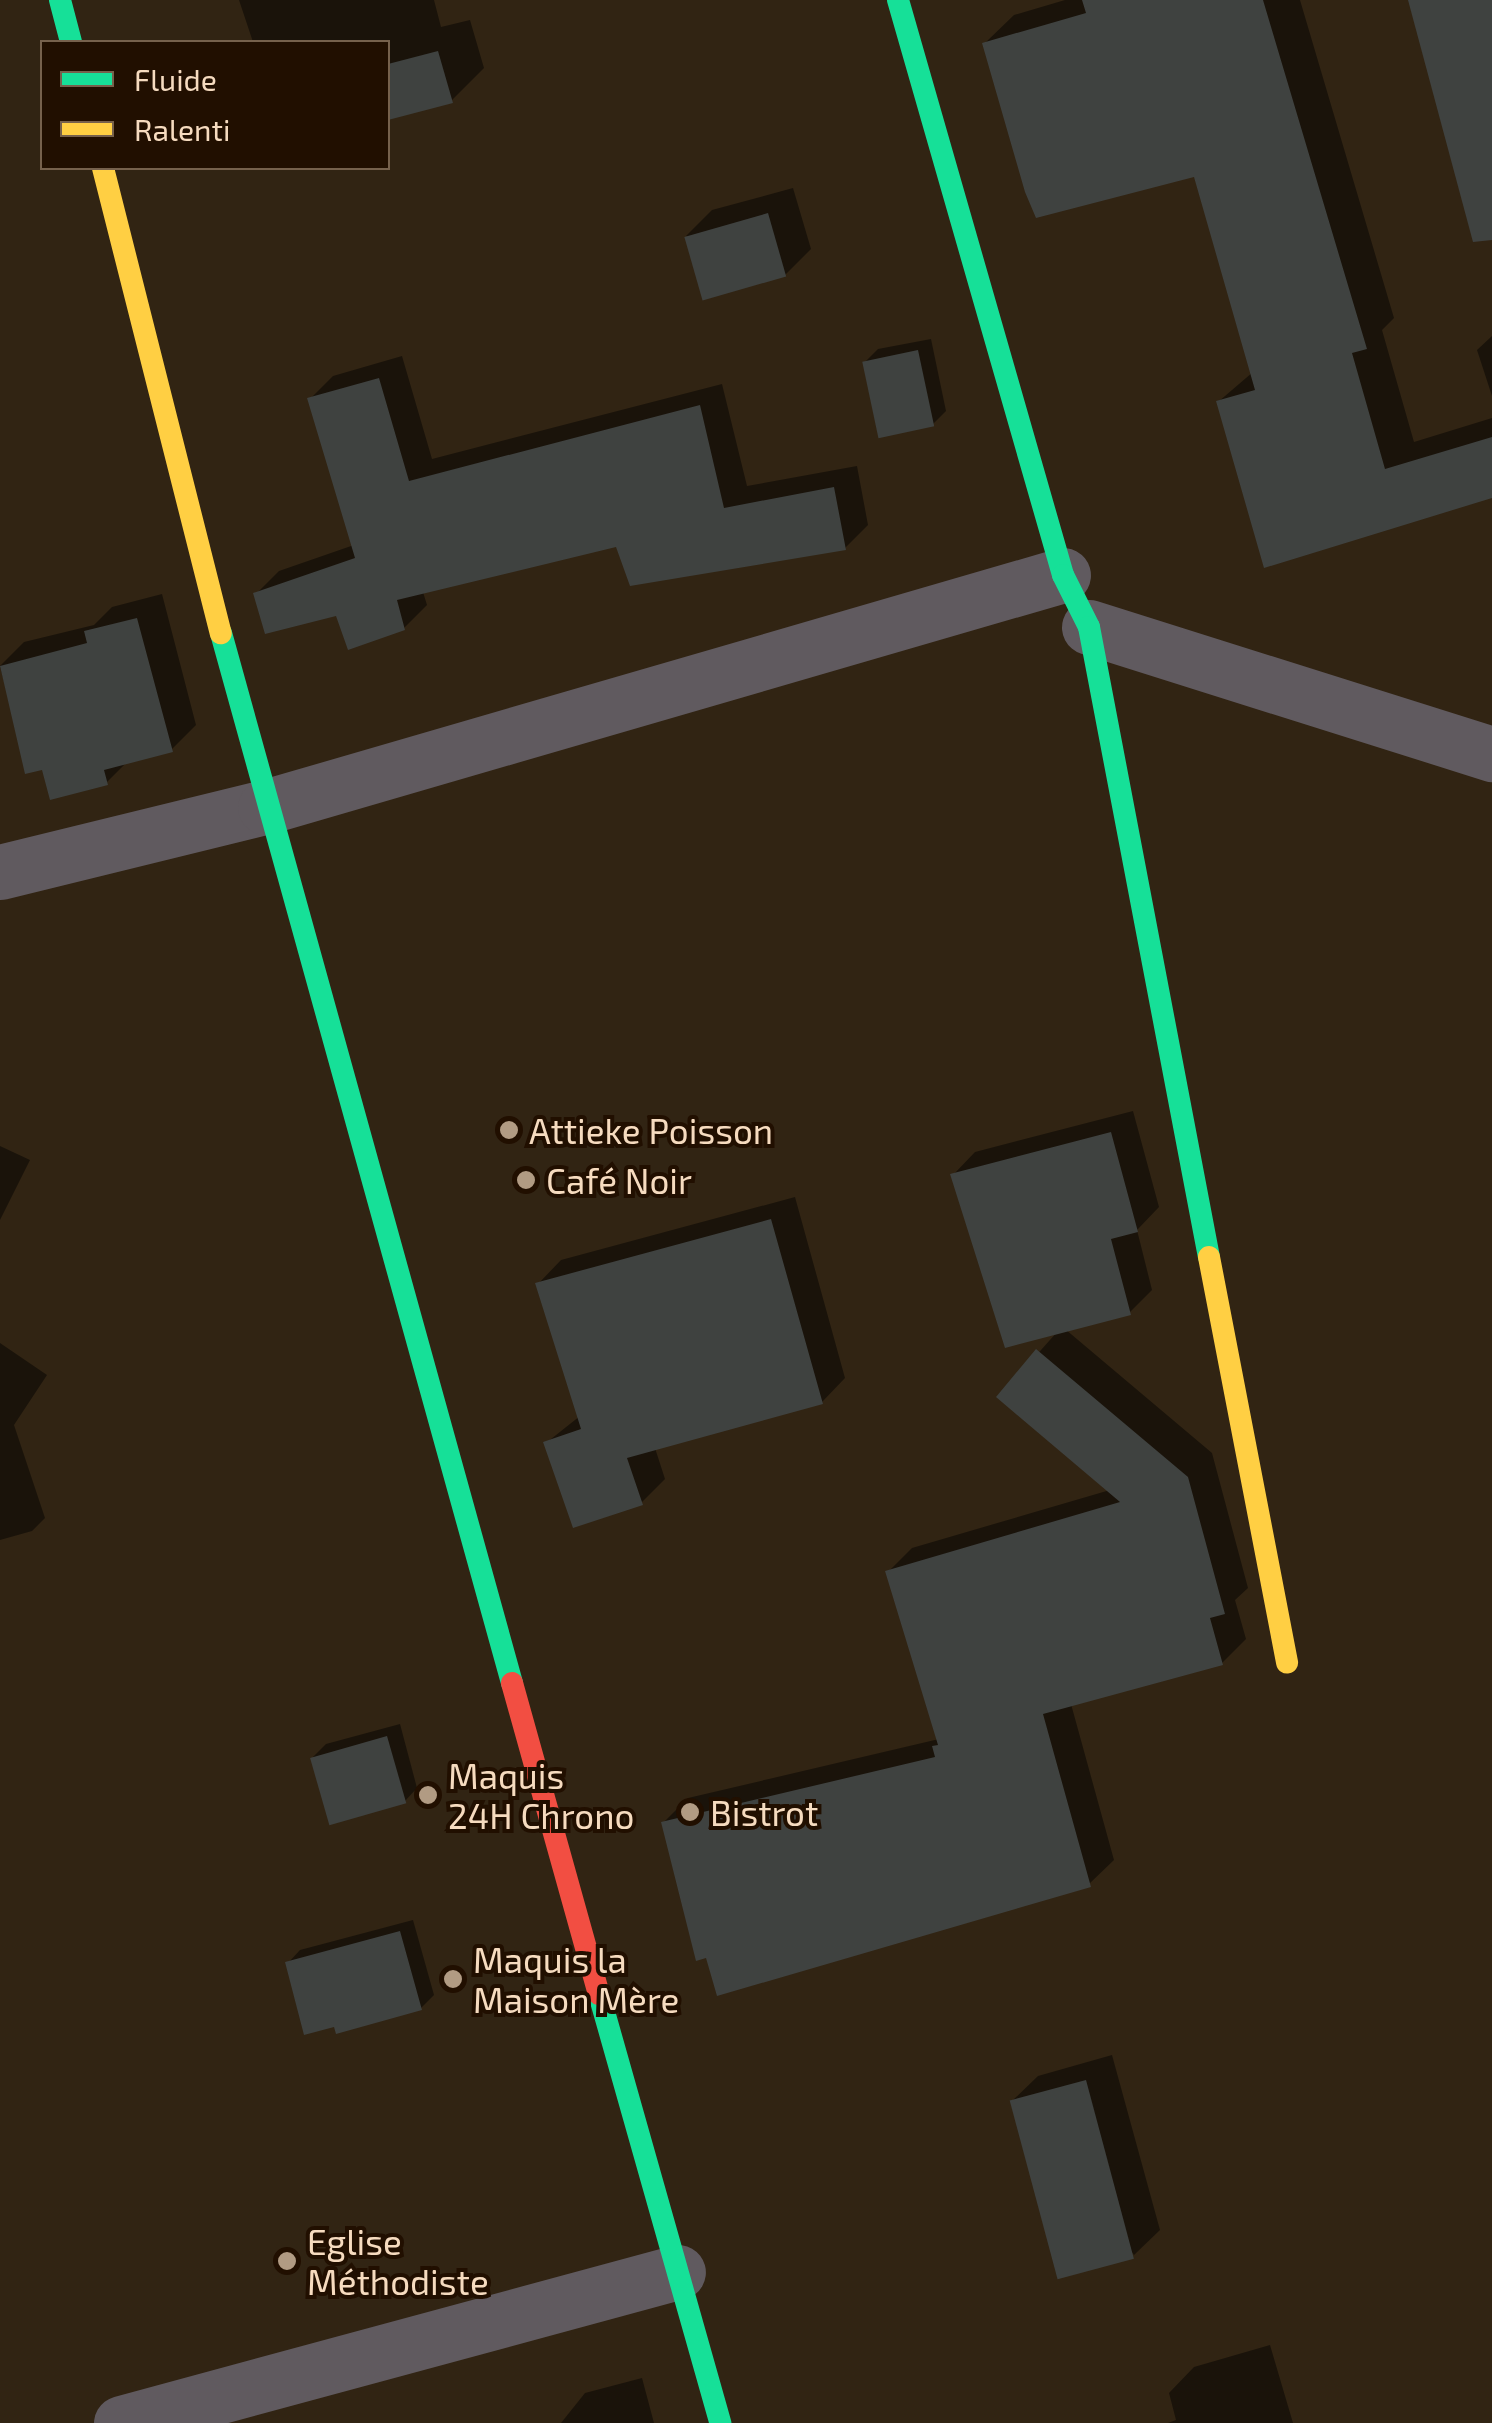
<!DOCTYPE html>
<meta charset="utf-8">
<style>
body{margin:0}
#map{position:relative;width:1492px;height:2423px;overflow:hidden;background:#312413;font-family:"Exo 2",sans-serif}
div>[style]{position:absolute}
.shadow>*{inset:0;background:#0007}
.building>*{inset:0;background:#3f4240;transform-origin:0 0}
.street>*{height:55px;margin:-27.5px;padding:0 27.5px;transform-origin:27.5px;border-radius:27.5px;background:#605a5f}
.fast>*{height:22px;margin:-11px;padding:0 11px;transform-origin:11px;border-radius:11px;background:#16e098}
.slow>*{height:22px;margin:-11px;padding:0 11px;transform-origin:11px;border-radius:11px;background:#ffcf43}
.jam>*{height:22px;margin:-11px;padding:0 11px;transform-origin:11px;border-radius:11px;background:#f24e42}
.dots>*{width:28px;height:28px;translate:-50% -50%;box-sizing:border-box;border:5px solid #210f00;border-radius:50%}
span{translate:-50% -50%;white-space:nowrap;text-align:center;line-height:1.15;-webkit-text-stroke:8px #210f00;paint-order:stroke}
.poi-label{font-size:35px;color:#f6dbbf}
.left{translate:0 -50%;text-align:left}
.legend{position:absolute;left:40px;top:40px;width:350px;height:130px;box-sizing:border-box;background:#210f00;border:2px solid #76614c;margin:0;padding:12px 18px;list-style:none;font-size:30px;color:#f6dbbf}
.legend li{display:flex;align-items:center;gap:20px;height:50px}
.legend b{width:50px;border:2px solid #76614c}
</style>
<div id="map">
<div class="shadow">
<div style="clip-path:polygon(239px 0,434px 0,441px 27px,470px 20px,484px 68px,452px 100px,388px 118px,388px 42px,253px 42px)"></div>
<div style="clip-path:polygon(1065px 0,1300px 0,1394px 318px,1382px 330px,1414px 442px,1492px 418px,1492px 496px,1265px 565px,1218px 402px,1253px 372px,1196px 174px,985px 43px,1014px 15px)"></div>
<div style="clip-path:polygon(793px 188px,811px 249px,785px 275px,686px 236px,712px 210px)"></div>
<div style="clip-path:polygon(1492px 336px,1492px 396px,1477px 350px)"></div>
<div style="clip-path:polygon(931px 339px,946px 411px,933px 424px,865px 362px,878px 349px)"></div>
<div style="clip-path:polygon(402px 356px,432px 459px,722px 384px,747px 486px,857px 466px,868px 525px,845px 548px,618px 544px,423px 592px,427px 605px,404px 628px,256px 594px,279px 571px,354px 545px,310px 399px,333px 376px)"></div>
<div style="clip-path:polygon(162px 594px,196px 725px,171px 750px,128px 761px,107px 782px,43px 767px,27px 771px,0 666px,24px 642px,94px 625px,112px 607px)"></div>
<div style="clip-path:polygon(1133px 1111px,1159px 1207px,1137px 1230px,1152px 1290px,1130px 1312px,1065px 1329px,1212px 1453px,1248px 1588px,1235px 1600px,1246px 1639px,1222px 1663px,1071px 1704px,1114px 1860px,1089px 1884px,664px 1822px,688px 1798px,939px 1739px,888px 1572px,912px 1548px,1110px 1490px,999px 1397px,1058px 1331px,953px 1175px,975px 1152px)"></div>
<div style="clip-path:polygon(0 1146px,30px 1160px,0 1220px)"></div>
<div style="clip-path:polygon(795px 1197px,845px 1378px,822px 1402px,655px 1448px,665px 1479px,642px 1502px,546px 1443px,580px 1416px,538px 1284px,561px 1260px)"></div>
<div style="clip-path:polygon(0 1343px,47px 1375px,14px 1425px,45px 1518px,32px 1531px,0 1540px)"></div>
<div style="clip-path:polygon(400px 1724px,417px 1788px,405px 1801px,313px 1757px,326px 1744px)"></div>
<div style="clip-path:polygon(413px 1920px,434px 1995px,421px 2008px,335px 2023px,288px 1963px,300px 1950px)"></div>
<div style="clip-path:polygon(1112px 2055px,1160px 2230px,1134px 2255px,1012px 2101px,1038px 2076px)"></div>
<div style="clip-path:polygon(1270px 2345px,1293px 2423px,1168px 2423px,1176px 2420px,1169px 2393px,1194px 2367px)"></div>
<div style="clip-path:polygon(642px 2378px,654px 2423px,561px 2423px,585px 2393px)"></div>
</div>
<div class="building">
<div style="clip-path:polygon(1082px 0,1263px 0,1367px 349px,1352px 353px,1385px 469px,1492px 437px,1492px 498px,1264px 568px,1216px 401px,1255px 390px,1194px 177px,1036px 218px,1025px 192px,982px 43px,1086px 13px)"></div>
<div style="clip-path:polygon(1408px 0,1492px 0,1492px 240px,1473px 242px)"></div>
<div style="clip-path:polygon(438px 51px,453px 103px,388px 120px,388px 64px)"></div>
<div style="left:768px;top:213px;width:66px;height:87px;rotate:74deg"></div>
<div style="left:918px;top:350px;width:78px;height:57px;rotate:78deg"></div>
<div style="clip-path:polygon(379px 378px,409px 481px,700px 405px,724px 508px,834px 487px,846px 550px,630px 586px,616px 547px,397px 600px,405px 630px,348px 650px,336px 616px,265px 634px,253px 593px,355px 558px,307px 398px)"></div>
<div style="clip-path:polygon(137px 618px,173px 752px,104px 770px,108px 785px,50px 800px,42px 770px,25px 774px,0 666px,87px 643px,84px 631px)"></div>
<div style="clip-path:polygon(1111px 1132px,1138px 1232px,1111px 1239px,1131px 1315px,1005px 1348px,950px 1174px)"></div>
<div style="clip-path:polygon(771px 1219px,823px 1404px,627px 1458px,643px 1505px,573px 1528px,543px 1442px,581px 1429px,535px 1283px)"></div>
<div style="clip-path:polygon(1036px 1349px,1188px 1477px,1225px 1614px,1210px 1618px,1223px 1665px,1043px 1714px,1091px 1887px,717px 1996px,706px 1958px,696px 1961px,661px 1822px,935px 1757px,932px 1746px,938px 1745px,885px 1571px,1120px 1502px,996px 1397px)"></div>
<div style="left:387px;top:1736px;width:70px;height:80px;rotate:74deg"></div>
<div style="clip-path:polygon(400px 1931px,422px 2010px,336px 2034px,334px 2027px,304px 2035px,285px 1962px)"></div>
<div style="left:1086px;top:2080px;width:185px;height:79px;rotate:75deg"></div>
</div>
<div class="street">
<div style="left:1089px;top:627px;width:423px;rotate:17.5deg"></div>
<div style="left:0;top:872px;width:273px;rotate:-13.8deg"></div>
<div style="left:265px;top:807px;width:831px;rotate:-16.21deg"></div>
<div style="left:121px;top:2423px;width:577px;rotate:-15.17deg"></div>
</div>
<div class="fast">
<div style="left:60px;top:0;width:43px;rotate:75.3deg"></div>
<div style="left:898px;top:0;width:598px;rotate:73.99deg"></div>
<div style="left:1063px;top:575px;width:58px;rotate:63.4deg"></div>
<div style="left:1089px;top:627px;width:641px;rotate:79.22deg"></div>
<div style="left:221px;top:633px;width:1090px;rotate:74.51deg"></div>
<div style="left:599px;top:1994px;width:446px;rotate:74.2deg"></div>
</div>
<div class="slow">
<div style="left:103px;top:168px;width:480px;rotate:75.8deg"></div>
<div style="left:1209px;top:1257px;width:413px;rotate:79.1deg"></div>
</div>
<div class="jam">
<div style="left:512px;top:1683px;width:323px;rotate:74.4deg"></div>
</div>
<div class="dots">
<div style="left:509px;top:1130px;background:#b19b83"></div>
<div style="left:526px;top:1180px;background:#b19b83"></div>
<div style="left:428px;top:1795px;background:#b19b83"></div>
<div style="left:690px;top:1812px;background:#b19b83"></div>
<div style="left:453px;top:1979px;background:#b19b83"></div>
<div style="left:287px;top:2261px;background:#b19b83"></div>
</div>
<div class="poi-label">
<span class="left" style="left:529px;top:1130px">Attieke Poisson</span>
<span class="left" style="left:546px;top:1180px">Café Noir</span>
<span class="left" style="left:448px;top:1795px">Maquis<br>24H Chrono</span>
<span class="left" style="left:710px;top:1812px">Bistrot</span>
<span class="left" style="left:473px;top:1979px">Maquis la<br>Maison Mère</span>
<span class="left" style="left:307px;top:2261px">Eglise<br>Méthodiste</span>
</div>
<ul class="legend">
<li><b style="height:12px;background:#16e098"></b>Fluide</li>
<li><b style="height:12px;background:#ffcf43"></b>Ralenti</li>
</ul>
</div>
